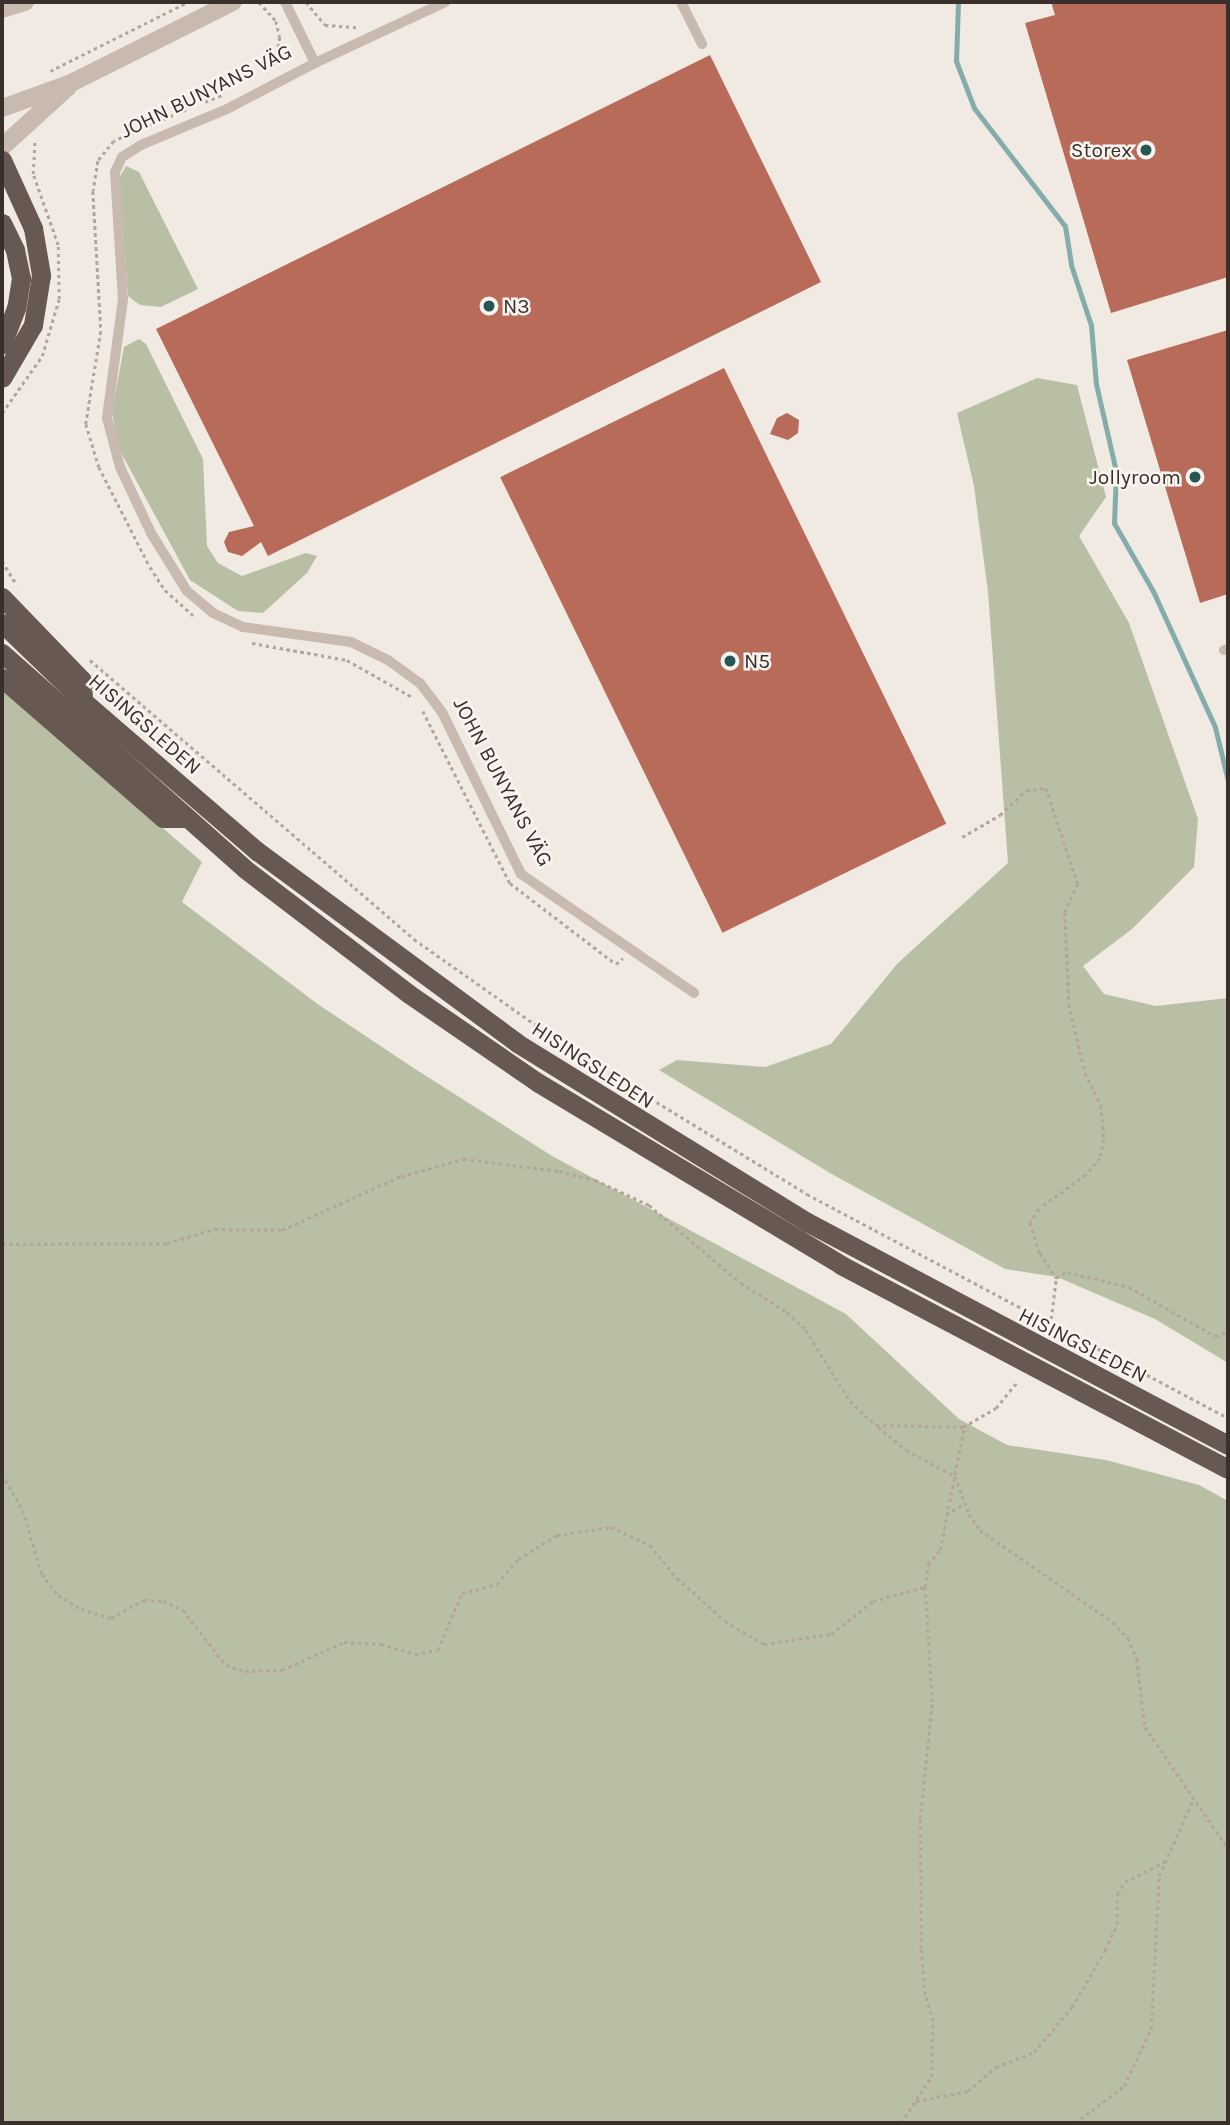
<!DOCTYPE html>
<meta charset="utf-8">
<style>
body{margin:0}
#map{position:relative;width:1230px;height:2125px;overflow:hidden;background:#f1eae3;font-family:Karla,sans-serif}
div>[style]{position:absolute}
.green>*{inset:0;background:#b8bfa4}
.stream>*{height:5px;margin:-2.5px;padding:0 2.5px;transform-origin:2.5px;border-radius:2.5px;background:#84acab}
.building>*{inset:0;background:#b96b59;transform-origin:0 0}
.path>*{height:2.5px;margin-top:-1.25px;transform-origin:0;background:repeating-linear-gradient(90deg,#b5a49a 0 3.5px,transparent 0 7px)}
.service>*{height:10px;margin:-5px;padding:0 5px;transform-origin:5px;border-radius:5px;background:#c9baaf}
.minor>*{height:18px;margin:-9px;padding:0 9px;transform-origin:9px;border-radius:9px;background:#c9baaf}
.trunk>*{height:19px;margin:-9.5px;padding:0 9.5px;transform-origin:9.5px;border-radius:9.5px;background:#685852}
.dots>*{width:19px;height:19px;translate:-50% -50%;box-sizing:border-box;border:4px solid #f9f4ef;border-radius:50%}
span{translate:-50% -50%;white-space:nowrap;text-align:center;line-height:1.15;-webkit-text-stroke:5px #f9f4ef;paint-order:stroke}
.street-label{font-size:21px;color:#39302c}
.poi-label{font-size:21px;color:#39302c}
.right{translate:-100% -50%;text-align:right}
.left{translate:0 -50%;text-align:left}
.frame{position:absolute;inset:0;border:4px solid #39302c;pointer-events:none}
</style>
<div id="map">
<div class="green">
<div style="clip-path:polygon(126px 166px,139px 172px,198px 289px,161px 307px,140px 305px,128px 296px,119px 178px)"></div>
<div style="clip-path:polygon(139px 339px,146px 344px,203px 459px,207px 546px,218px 563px,242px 576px,306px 553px,317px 556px,307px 573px,263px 613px,238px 611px,190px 580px,118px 447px,112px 412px,124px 347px)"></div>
<div style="clip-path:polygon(1037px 378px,1077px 385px,1106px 497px,1079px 536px,1129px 623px,1198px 819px,1194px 867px,1132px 929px,1083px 966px,1104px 994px,1156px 1006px,1228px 998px,1228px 1363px,1155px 1319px,1057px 1277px,1005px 1269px,830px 1173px,659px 1070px,677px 1060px,765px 1067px,831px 1044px,898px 963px,1008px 863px,988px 592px,974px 486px,957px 413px)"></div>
<div style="clip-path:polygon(2px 689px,202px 862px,182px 902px,319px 1005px,412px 1067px,552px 1156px,846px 1314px,959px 1419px,1007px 1445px,1106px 1460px,1199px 1485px,1228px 1501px,1228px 2123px,2px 2123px)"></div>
</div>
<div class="stream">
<div style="left:958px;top:2px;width:59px;rotate:91.9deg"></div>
<div style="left:956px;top:61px;width:50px;rotate:69deg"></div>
<div style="left:974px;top:108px;width:149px;rotate:52.4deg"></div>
<div style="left:1065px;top:226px;width:39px;rotate:81deg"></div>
<div style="left:1071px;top:265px;width:63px;rotate:71.6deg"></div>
<div style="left:1091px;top:325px;width:59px;rotate:85.2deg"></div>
<div style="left:1096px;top:384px;width:89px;rotate:77.1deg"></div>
<div style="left:1116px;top:471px;width:52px;rotate:92.2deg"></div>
<div style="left:1114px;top:523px;width:78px;rotate:60.2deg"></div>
<div style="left:1153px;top:591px;width:149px;rotate:65.5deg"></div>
<div style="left:1215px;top:727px;width:56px;rotate:76.5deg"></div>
</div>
<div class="building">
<div style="clip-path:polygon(1051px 2px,1228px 2px,1228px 277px,1111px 313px,1025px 23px,1055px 15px)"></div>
<div style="clip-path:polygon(710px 55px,821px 282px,268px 556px,261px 542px,242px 556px,228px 552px,224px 542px,229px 532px,254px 526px,156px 329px)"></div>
<div style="clip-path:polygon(1228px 330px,1228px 594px,1200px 603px,1127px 360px)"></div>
<div style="left:724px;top:368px;width:507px;height:249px;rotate:64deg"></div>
<div style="clip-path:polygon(787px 413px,799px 420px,798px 433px,788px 440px,770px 434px,777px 418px)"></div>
</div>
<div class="path">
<div style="left:259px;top:2px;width:25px;rotate:48deg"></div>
<div style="left:276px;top:21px;width:16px;rotate:76deg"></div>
<div style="left:280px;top:37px;width:24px;rotate:99deg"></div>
<div style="left:276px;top:61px;width:14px;rotate:129deg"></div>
<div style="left:306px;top:2px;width:30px;rotate:50deg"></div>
<div style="left:325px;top:25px;width:32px;rotate:4deg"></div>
<div style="left:50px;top:71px;width:154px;rotate:-26.6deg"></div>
<div style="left:205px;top:102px;width:21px;rotate:-23deg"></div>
<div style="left:186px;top:110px;width:78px;rotate:156.7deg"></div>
<div style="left:114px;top:141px;width:26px;rotate:129deg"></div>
<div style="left:98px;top:161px;width:30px;rotate:99deg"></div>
<div style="left:93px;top:191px;width:140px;rotate:86.7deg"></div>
<div style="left:101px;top:331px;width:94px;rotate:99.2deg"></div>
<div style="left:86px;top:424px;width:45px;rotate:73.2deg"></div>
<div style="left:99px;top:467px;width:112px;rotate:63deg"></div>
<div style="left:150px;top:567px;width:27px;rotate:57deg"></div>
<div style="left:165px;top:590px;width:38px;rotate:42deg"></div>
<div style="left:2px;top:413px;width:70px;rotate:-54.9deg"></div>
<div style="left:42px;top:356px;width:59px;rotate:-73.4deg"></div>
<div style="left:59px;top:299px;width:54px;rotate:-91.1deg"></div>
<div style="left:58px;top:245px;width:75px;rotate:-109.4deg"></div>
<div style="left:33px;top:174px;width:35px;rotate:-87deg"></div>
<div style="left:2px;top:561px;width:28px;rotate:58deg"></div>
<div style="left:252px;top:643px;width:97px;rotate:10.1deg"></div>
<div style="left:347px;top:660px;width:75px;rotate:29.6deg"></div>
<div style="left:90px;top:660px;width:428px;rotate:40.7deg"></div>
<div style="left:414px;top:939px;width:194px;rotate:35.2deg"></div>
<div style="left:573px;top:1051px;width:274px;rotate:31.4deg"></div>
<div style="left:807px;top:1194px;width:477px;rotate:28deg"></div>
<div style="left:423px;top:711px;width:193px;rotate:63.2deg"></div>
<div style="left:510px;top:883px;width:133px;rotate:37.4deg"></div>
<div style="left:616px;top:964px;width:9px;rotate:-41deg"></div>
<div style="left:962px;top:837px;width:44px;rotate:-30.1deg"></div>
<div style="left:1000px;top:815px;width:36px;rotate:-44deg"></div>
<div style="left:1026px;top:790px;width:20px;rotate:-6deg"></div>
<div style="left:1046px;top:788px;width:101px;rotate:71.6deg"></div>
<div style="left:1078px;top:884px;width:31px;rotate:115deg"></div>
<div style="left:1065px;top:912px;width:92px;rotate:87.5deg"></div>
<div style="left:1069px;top:1004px;width:71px;rotate:76.9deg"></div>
<div style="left:1085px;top:1073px;width:36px;rotate:63deg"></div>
<div style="left:1101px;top:1105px;width:34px;rotate:85deg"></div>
<div style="left:1104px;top:1139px;width:19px;rotate:102deg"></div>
<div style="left:1100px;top:1158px;width:22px;rotate:129deg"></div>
<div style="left:1086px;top:1175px;width:58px;rotate:144.1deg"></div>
<div style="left:1039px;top:1209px;width:17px;rotate:123deg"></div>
<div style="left:1030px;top:1223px;width:32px;rotate:72deg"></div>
<div style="left:1040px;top:1253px;width:30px;rotate:57deg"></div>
<div style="left:2px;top:1244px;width:165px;rotate:-0.3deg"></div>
<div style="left:167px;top:1243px;width:50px;rotate:-16.3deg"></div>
<div style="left:215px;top:1229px;width:67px;rotate:0.9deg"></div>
<div style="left:282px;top:1230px;width:131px;rotate:-24.4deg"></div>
<div style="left:401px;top:1176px;width:65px;rotate:-15.1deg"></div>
<div style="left:464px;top:1159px;width:96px;rotate:7.2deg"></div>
<div style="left:559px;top:1171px;width:37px;rotate:14deg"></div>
<div style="left:595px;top:1180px;width:60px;rotate:24.8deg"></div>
<div style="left:649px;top:1205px;width:121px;rotate:40.3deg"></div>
<div style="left:741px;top:1283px;width:54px;rotate:32.2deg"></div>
<div style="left:787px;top:1312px;width:26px;rotate:43deg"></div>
<div style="left:806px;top:1330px;width:84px;rotate:58.2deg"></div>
<div style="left:850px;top:1401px;width:35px;rotate:43deg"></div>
<div style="left:876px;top:1425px;width:87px;rotate:1.3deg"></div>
<div style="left:963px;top:1427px;width:38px;rotate:-30deg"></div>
<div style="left:996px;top:1408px;width:32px;rotate:-51deg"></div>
<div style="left:1051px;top:1319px;width:41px;rotate:-83deg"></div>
<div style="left:1056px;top:1278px;width:13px;rotate:-29deg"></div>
<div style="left:1067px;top:1272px;width:64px;rotate:13.6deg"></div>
<div style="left:1129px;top:1287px;width:99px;rotate:29.7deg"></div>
<div style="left:1215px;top:1336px;width:14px;rotate:-17deg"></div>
<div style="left:878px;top:1427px;width:36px;rotate:39deg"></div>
<div style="left:906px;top:1450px;width:55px;rotate:28deg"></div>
<div style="left:955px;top:1476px;width:40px;rotate:69.8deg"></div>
<div style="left:969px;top:1514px;width:19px;rotate:55deg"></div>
<div style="left:980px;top:1530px;width:162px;rotate:34.7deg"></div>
<div style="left:1113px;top:1622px;width:22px;rotate:47deg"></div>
<div style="left:1128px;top:1638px;width:23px;rotate:67deg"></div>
<div style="left:1137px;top:1659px;width:68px;rotate:83.3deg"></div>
<div style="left:1145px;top:1727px;width:147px;rotate:55.6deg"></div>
<div style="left:2px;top:1474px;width:42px;rotate:59.7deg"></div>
<div style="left:23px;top:1510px;width:67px;rotate:73.5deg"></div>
<div style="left:42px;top:1574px;width:26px;rotate:53deg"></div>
<div style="left:58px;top:1595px;width:27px;rotate:31deg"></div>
<div style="left:81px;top:1609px;width:31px;rotate:17deg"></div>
<div style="left:111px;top:1618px;width:38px;rotate:-29deg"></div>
<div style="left:144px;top:1600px;width:19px;rotate:3deg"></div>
<div style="left:163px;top:1601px;width:22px;rotate:24deg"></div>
<div style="left:183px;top:1610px;width:70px;rotate:52deg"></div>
<div style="left:226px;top:1665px;width:20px;rotate:18deg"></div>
<div style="left:245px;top:1671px;width:37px;rotate:-2deg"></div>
<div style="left:282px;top:1670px;width:68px;rotate:-24.3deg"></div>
<div style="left:344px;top:1642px;width:37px;rotate:3deg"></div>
<div style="left:381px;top:1644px;width:35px;rotate:16deg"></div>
<div style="left:415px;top:1654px;width:23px;rotate:-10deg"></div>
<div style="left:438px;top:1650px;width:62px;rotate:-67.2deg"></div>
<div style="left:462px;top:1593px;width:36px;rotate:-14deg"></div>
<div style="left:497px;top:1584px;width:33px;rotate:-50deg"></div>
<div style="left:518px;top:1559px;width:46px;rotate:-31.6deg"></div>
<div style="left:557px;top:1535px;width:55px;rotate:-8.4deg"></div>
<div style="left:611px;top:1527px;width:43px;rotate:24.8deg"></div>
<div style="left:650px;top:1545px;width:43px;rotate:50.7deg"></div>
<div style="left:677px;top:1578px;width:64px;rotate:41.9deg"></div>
<div style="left:725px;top:1621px;width:45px;rotate:30.5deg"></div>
<div style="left:764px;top:1644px;width:68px;rotate:-8.5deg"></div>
<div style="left:831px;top:1634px;width:53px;rotate:-38.2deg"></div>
<div style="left:873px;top:1601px;width:54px;rotate:-15.1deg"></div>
<div style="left:946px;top:1514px;width:21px;rotate:-29deg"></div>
<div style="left:916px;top:2101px;width:53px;rotate:-10.9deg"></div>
<div style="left:968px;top:2091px;width:37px;rotate:-41deg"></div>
<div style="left:996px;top:2067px;width:41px;rotate:-21.5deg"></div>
<div style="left:1034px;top:2052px;width:59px;rotate:-49.8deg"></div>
<div style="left:1072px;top:2007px;width:66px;rotate:-59.9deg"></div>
<div style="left:1105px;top:1950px;width:29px;rotate:-65deg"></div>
<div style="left:1117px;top:1924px;width:30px;rotate:-90deg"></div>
<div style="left:1117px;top:1894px;width:14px;rotate:-56deg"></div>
<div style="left:1125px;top:1882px;width:46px;rotate:-27.1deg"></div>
<div style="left:901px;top:2123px;width:55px;rotate:-56.9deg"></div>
<div style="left:931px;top:2077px;width:56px;rotate:-88deg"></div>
<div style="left:933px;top:2021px;width:27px;rotate:-107deg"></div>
<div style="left:925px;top:1995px;width:46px;rotate:-95deg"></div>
<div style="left:921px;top:1949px;width:130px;rotate:-90.4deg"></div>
<div style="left:920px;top:1819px;width:118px;rotate:-84.1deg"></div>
<div style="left:932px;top:1702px;width:115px;rotate:-93.5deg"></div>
<div style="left:925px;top:1587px;width:23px;rotate:-83deg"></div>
<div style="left:928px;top:1564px;width:18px;rotate:-49deg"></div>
<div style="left:940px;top:1550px;width:124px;rotate:-78.9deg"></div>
<div style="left:1075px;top:2123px;width:61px;rotate:-37.1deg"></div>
<div style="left:1124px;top:2086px;width:63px;rotate:-64.7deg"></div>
<div style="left:1151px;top:2029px;width:153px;rotate:-87deg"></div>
<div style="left:1159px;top:1876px;width:83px;rotate:-65.9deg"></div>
</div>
<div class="service">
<div style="left:285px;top:2px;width:68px;rotate:63.8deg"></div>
<div style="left:315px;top:63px;width:99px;rotate:152.4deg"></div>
<div style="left:227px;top:109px;width:93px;rotate:157.3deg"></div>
<div style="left:141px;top:145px;width:22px;rotate:148deg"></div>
<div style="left:122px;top:157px;width:17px;rotate:115deg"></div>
<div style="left:115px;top:172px;width:127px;rotate:86.4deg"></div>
<div style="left:123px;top:299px;width:120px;rotate:97.7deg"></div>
<div style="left:107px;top:418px;width:51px;rotate:75.1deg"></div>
<div style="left:120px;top:467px;width:73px;rotate:64.8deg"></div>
<div style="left:151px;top:533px;width:68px;rotate:58.2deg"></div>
<div style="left:187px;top:591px;width:34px;rotate:40deg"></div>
<div style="left:213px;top:613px;width:33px;rotate:25deg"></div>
<div style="left:243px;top:627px;width:109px;rotate:7.9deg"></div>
<div style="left:351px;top:642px;width:41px;rotate:25.9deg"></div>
<div style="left:388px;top:660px;width:39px;rotate:36deg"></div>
<div style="left:420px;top:683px;width:36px;rotate:53deg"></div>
<div style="left:442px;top:712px;width:180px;rotate:64deg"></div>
<div style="left:521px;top:874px;width:210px;rotate:34.5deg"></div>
<div style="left:681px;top:2px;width:47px;rotate:63.4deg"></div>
<div style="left:315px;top:63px;width:144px;rotate:-25.1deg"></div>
<div style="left:1224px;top:650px;width:4px;rotate:-14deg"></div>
</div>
<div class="minor">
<div style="left:2px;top:9px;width:24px;rotate:-17deg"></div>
<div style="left:2px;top:108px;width:71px;rotate:-19.7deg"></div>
<div style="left:69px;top:84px;width:183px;rotate:-26.6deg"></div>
<div style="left:2px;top:147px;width:89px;rotate:-42.3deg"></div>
</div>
<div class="trunk">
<div style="left:2px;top:160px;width:75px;rotate:65.5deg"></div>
<div style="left:33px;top:228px;width:48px;rotate:80.3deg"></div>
<div style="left:41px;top:275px;width:51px;rotate:99.1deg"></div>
<div style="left:33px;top:325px;width:61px;rotate:120.3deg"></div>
<div style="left:2px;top:223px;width:30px;rotate:64deg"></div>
<div style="left:15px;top:250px;width:29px;rotate:78deg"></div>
<div style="left:21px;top:278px;width:30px;rotate:99deg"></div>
<div style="left:16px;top:308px;width:39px;rotate:111deg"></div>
<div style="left:2px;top:597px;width:115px;rotate:46.1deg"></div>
<div style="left:82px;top:680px;width:21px;rotate:87deg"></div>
<div style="left:2px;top:623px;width:112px;rotate:43.9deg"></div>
<div style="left:83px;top:701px;width:230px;rotate:40.8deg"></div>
<div style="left:257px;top:851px;width:323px;rotate:36.4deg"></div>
<div style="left:517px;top:1043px;width:341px;rotate:31.7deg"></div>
<div style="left:807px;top:1222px;width:476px;rotate:27.9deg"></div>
<div style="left:2px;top:653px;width:325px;rotate:41.6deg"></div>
<div style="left:245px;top:869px;width:206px;rotate:37.3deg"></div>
<div style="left:409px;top:994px;width:155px;rotate:34.5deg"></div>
<div style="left:537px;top:1082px;width:355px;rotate:31deg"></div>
<div style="left:841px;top:1265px;width:437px;rotate:27.8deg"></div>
<div style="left:2px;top:678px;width:213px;rotate:41deg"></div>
<div style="left:163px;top:818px;width:21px"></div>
</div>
<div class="dots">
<div style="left:1146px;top:150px;background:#265556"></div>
<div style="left:489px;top:306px;background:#265556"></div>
<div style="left:1195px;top:477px;background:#265556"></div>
<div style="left:730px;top:661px;background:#265556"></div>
</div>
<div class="street-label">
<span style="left:206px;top:91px;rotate:-26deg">JOHN BUNYANS VÄG</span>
<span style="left:145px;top:724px;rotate:41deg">HISINGSLEDEN</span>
<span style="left:503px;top:782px;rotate:62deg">JOHN BUNYANS VÄG</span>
<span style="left:593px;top:1065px;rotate:33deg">HISINGSLEDEN</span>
<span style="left:1083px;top:1345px;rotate:27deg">HISINGSLEDEN</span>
</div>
<div class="poi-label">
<span class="right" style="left:1132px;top:150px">Storex</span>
<span class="left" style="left:503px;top:306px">N3</span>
<span class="right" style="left:1181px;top:477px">Jollyroom</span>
<span class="left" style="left:744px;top:661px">N5</span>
</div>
<div class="frame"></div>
</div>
